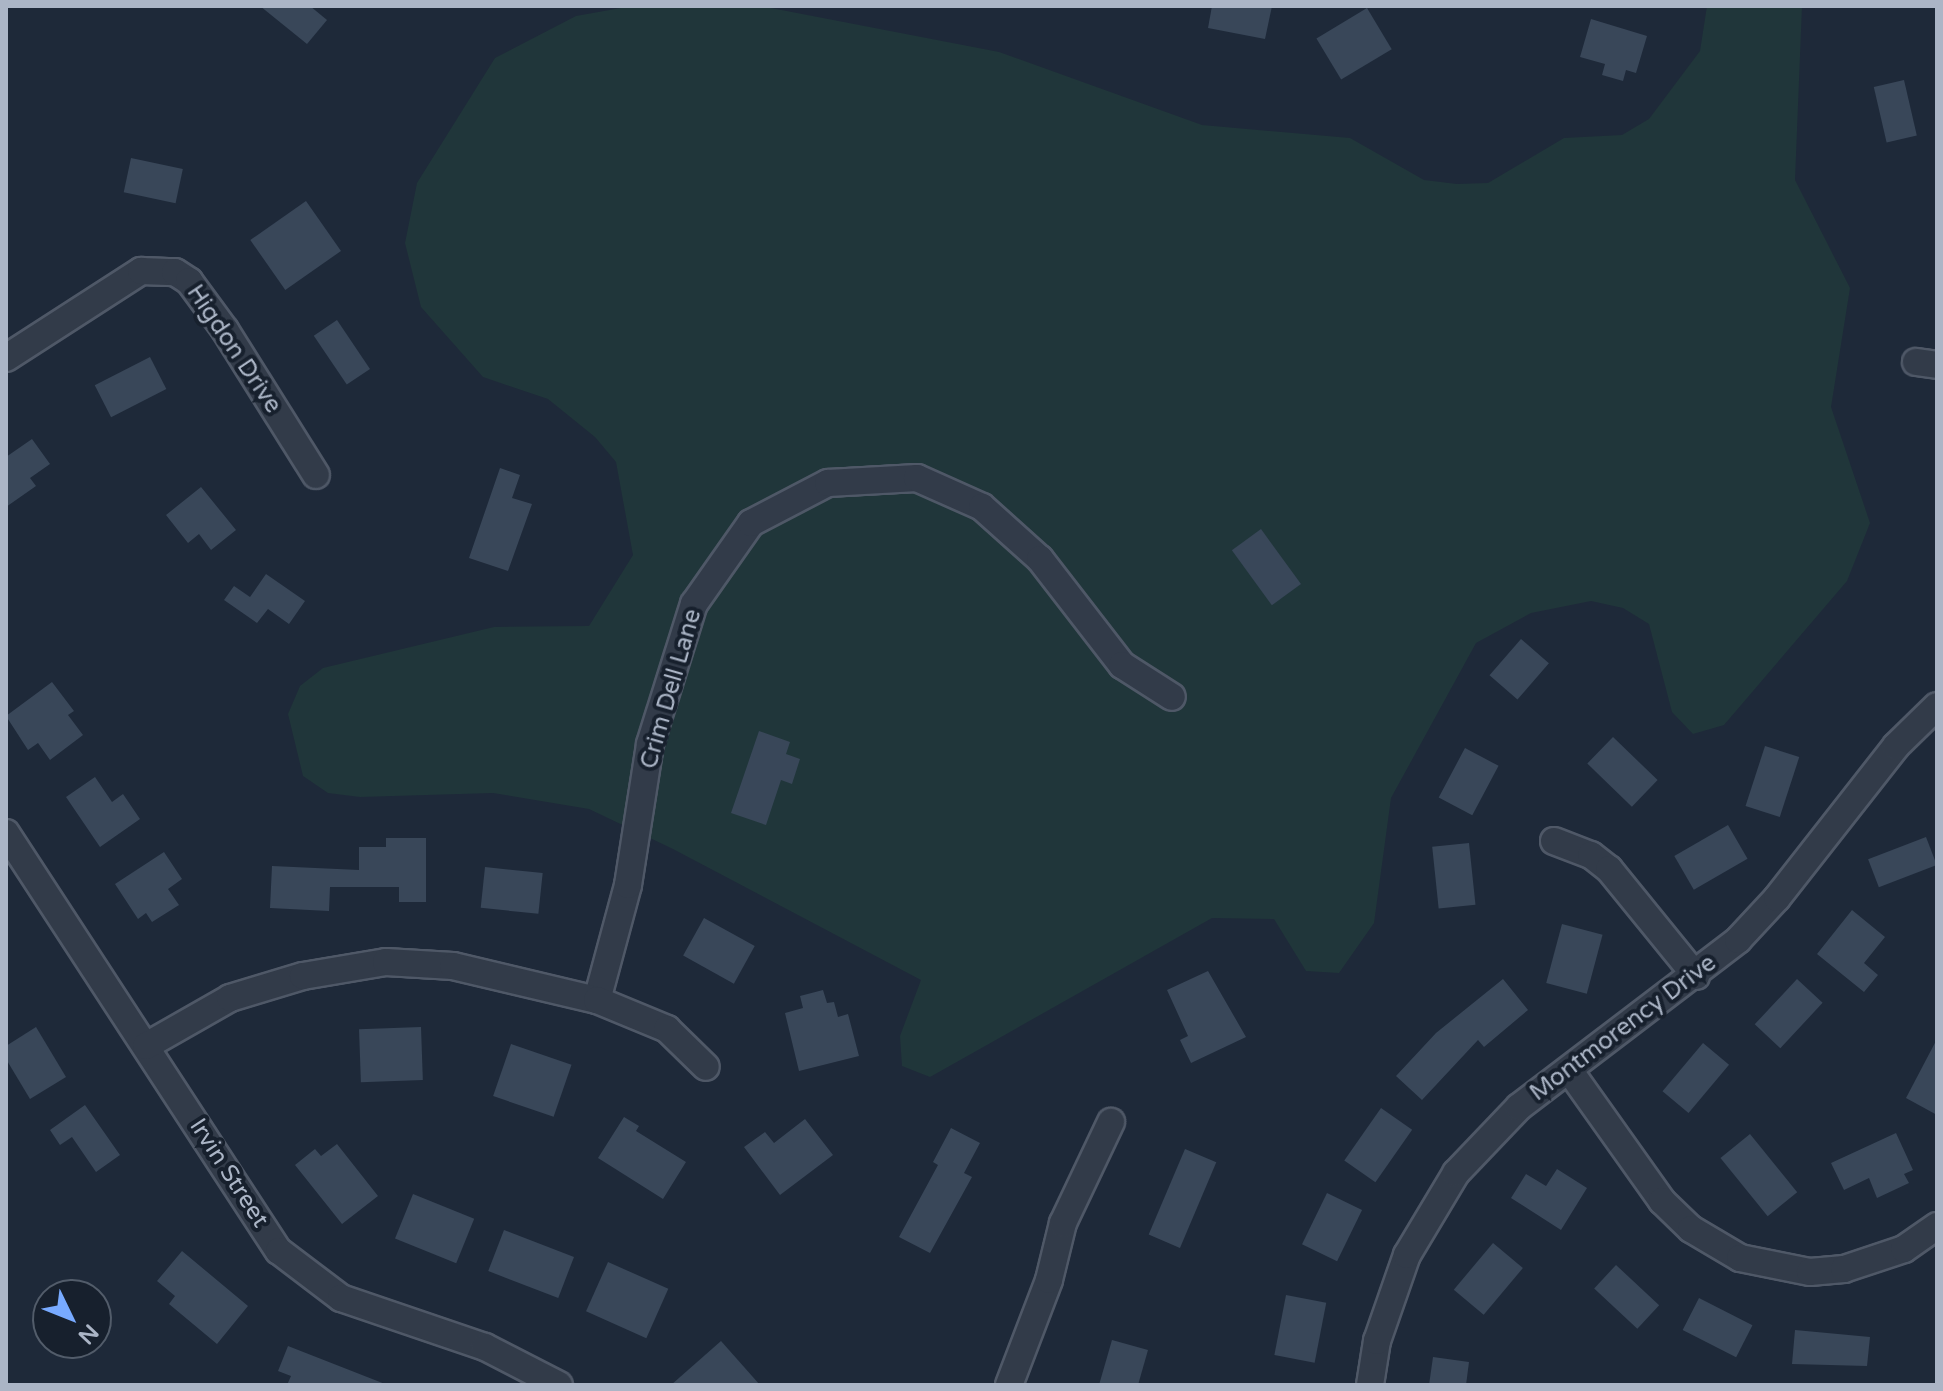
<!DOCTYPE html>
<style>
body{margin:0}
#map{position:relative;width:1943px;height:1391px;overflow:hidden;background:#1e2939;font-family:"Varela Round",sans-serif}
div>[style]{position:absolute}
.green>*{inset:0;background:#20363a}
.building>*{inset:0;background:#394759;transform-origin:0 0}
.roads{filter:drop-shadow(2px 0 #4f5867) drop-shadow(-2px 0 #4f5867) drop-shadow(0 2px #4f5867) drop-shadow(0 -2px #4f5867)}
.minor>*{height:26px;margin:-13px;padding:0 13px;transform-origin:13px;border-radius:13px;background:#323b49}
span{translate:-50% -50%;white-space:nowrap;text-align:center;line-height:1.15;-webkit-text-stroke:8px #17202d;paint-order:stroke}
.street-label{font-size:24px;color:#abb5c6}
.frame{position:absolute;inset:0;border:8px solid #abb5c6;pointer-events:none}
.north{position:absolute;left:32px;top:1279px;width:80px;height:80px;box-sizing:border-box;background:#17202d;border:2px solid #525c6a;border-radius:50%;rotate:133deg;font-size:22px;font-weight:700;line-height:32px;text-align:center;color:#abb5c6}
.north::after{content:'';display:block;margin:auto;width:28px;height:36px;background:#78aaff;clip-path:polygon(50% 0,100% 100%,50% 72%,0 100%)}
</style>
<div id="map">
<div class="green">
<div style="clip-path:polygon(632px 6px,761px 6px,999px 52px,1202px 125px,1350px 138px,1424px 180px,1457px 184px,1488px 183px,1564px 138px,1622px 135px,1649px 119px,1700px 51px,1707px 6px,1802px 6px,1795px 180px,1850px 288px,1831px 407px,1870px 523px,1847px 581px,1724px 725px,1693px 734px,1672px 712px,1649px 624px,1623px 608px,1591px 601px,1531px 613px,1476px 643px,1391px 798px,1374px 923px,1339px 973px,1306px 971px,1274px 919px,1212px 918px,930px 1077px,902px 1066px,900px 1036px,921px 980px,673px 849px,589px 809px,493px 793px,360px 797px,328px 793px,303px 776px,288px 714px,300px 686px,323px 668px,494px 627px,589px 626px,633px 555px,616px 462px,595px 437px,548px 399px,483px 377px,421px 307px,405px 243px,417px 183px,495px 58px,576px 16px)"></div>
</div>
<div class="building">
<div style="clip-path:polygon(260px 6px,310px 6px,327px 20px,307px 44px)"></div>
<div style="clip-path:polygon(1212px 6px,1272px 6px,1265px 39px,1208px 28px)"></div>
<div style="left:1367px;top:8px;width:48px;height:59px;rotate:59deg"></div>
<div style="clip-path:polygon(1591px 19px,1647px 36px,1636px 73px,1626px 70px,1623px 81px,1602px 75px,1605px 64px,1580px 57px)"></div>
<div style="left:1904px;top:80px;width:57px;height:31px;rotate:77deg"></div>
<div style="left:131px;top:158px;width:53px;height:35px;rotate:12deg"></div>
<div style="left:306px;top:201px;width:61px;height:68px;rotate:55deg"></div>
<div style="left:337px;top:320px;width:59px;height:28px;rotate:56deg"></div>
<div style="left:150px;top:357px;width:36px;height:62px;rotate:63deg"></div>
<div style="clip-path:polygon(32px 439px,50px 464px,30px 478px,36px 486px,6px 507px,6px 457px)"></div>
<div style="clip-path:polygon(500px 468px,520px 475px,512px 498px,532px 504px,508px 571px,469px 558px)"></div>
<div style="clip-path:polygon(201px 487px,236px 530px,211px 550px,199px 534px,188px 543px,166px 515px)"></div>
<div style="left:1261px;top:529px;width:68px;height:36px;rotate:54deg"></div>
<div style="clip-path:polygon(266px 574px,305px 601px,289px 624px,268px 609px,257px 623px,224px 600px,234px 586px,250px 597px)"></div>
<div style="left:1521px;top:639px;width:37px;height:48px;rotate:41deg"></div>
<div style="clip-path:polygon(52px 682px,74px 711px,68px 715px,83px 735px,50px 760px,38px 743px,28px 750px,6px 716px)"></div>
<div style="clip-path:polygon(759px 731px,790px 742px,786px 754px,800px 759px,792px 784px,781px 780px,766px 825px,731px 813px)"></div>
<div style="left:1613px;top:737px;width:62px;height:37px;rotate:44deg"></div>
<div style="left:1765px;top:746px;width:36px;height:63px;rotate:18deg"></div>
<div style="left:1465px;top:748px;width:38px;height:56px;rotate:28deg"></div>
<div style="clip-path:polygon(95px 777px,112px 802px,123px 794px,140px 819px,100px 847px,66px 797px)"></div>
<div style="left:1728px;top:825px;width:39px;height:62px;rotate:60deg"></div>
<div style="left:1926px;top:837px;width:30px;height:62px;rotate:69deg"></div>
<div style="clip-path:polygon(386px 838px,426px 838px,426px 902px,399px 902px,399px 887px,330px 887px,329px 911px,270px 908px,272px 866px,359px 870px,359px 847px,386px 847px)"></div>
<div style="left:1469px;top:843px;width:62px;height:37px;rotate:84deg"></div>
<div style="clip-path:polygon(164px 852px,182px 879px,168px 889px,179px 905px,152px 922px,146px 913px,138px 919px,115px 884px)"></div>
<div style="left:485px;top:867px;width:58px;height:41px;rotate:6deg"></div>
<div style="clip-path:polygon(1852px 910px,1885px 937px,1864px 963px,1878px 975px,1864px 992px,1817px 954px)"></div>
<div style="left:704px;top:918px;width:58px;height:43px;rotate:29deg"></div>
<div style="left:1562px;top:924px;width:42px;height:61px;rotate:15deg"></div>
<div style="clip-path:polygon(1208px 971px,1246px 1037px,1191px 1063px,1180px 1040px,1188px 1036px,1167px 990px)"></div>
<div style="clip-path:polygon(1503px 979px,1528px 1010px,1484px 1047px,1478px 1040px,1422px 1100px,1396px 1076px,1436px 1033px)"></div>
<div style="left:1797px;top:979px;width:35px;height:62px;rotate:43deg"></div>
<div style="clip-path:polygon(823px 990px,827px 1003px,834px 1002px,838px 1017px,848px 1014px,859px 1056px,799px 1071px,785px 1013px,803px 1008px,800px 996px)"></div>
<div style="clip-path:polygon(36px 1027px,66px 1077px,30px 1099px,6px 1059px,6px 1046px)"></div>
<div style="left:421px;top:1027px;width:53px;height:62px;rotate:88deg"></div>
<div style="clip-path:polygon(1937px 1039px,1937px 1115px,1906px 1098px)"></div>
<div style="left:1703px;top:1043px;width:34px;height:63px;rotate:40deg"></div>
<div style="left:511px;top:1044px;width:64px;height:55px;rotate:19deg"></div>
<div style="clip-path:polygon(85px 1105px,120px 1155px,96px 1172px,72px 1137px,60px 1145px,50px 1130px)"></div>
<div style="left:1381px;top:1108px;width:38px;height:64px;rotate:35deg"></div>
<div style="clip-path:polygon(624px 1117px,639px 1126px,636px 1131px,686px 1162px,663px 1199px,598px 1158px)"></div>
<div style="clip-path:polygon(805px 1119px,833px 1155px,780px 1195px,744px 1147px,765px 1132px,774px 1143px)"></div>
<div style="clip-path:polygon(951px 1128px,980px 1143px,964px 1173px,972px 1177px,930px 1253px,899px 1237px,938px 1165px,933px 1162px)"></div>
<div style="clip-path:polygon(1896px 1133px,1913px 1170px,1904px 1174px,1909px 1183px,1877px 1198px,1869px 1178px,1844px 1190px,1831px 1163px)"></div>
<div style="left:1750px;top:1134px;width:75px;height:38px;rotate:51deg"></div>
<div style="clip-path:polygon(337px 1144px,378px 1196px,342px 1224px,295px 1165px,315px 1149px,321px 1156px)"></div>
<div style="left:1185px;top:1149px;width:34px;height:93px;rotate:23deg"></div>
<div style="clip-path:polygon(1557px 1169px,1587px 1188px,1561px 1230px,1511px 1198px,1526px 1174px,1546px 1186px)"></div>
<div style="left:1327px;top:1193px;width:39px;height:57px;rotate:26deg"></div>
<div style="left:413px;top:1194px;width:66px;height:48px;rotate:22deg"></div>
<div style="left:504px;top:1230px;width:75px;height:44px;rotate:21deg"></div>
<div style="left:1493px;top:1243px;width:39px;height:61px;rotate:40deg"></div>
<div style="clip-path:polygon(182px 1251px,248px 1306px,217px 1344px,169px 1304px,175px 1296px,157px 1281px)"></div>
<div style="left:608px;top:1262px;width:66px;height:54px;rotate:24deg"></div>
<div style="left:1616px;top:1265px;width:59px;height:32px;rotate:43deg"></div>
<div style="left:1286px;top:1295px;width:41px;height:61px;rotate:11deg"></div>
<div style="left:1699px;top:1298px;width:60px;height:36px;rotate:27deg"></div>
<div style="clip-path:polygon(1795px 1330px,1870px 1337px,1867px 1366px,1792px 1364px)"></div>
<div style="clip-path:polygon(1112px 1340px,1148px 1350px,1138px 1385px,1099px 1385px)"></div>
<div style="clip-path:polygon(721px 1341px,760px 1385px,671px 1385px)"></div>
<div style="clip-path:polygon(288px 1346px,385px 1384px,384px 1385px,287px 1385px,291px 1376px,278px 1371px)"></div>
<div style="clip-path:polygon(1433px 1357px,1469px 1362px,1466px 1385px,1429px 1385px)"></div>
</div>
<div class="roads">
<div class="minor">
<div style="left:6px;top:358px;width:161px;rotate:-32.8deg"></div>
<div style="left:141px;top:271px;width:34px;rotate:2deg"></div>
<div style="left:175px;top:272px;width:17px;rotate:33deg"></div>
<div style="left:189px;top:281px;width:61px;rotate:53.7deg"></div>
<div style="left:225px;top:330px;width:171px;rotate:57.9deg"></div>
<div style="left:1916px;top:362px;width:21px;rotate:8deg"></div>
<div style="left:6px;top:833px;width:499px;rotate:56.9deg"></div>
<div style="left:279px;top:1251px;width:78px;rotate:37.2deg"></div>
<div style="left:341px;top:1298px;width:152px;rotate:18.8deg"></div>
<div style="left:485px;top:1347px;width:83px;rotate:27.2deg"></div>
<div style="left:1554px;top:841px;width:40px;rotate:21deg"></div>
<div style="left:1591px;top:855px;width:23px;rotate:38deg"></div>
<div style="left:1609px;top:869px;width:138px;rotate:50.9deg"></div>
<div style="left:597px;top:1000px;width:119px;rotate:-74.9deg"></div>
<div style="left:628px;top:885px;width:143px;rotate:-81.1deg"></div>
<div style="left:650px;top:744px;width:147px;rotate:-72.6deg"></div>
<div style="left:694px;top:604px;width:99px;rotate:-54.9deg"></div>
<div style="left:751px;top:523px;width:87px;rotate:-27.5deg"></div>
<div style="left:828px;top:483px;width:89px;rotate:-3.2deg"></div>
<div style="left:917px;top:478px;width:71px;rotate:24deg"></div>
<div style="left:982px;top:507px;width:78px;rotate:41.9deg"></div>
<div style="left:1040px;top:559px;width:134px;rotate:52.3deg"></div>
<div style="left:1122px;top:665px;width:59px;rotate:32.6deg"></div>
<div style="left:146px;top:1046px;width:97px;rotate:-29.7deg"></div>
<div style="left:230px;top:998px;width:76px;rotate:-16.8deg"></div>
<div style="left:303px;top:976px;width:84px;rotate:-9.6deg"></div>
<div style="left:386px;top:962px;width:67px;rotate:3.4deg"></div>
<div style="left:453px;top:966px;width:148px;rotate:13.3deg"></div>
<div style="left:597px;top:1000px;width:76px;rotate:22.5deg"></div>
<div style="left:667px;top:1029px;width:54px;rotate:44.3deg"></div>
<div style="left:1569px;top:1070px;width:161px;rotate:54.6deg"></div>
<div style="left:1662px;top:1201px;width:40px;rotate:44deg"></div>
<div style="left:1691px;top:1229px;width:57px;rotate:30.6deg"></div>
<div style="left:1740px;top:1258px;width:71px;rotate:11.3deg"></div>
<div style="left:1810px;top:1272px;width:34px;rotate:-5deg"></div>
<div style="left:1844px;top:1269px;width:63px;rotate:-18.4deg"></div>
<div style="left:1904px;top:1249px;width:40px;rotate:-34.9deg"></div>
<div style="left:1009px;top:1385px;width:112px;rotate:-69.1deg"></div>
<div style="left:1049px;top:1280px;width:59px;rotate:-76.2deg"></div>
<div style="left:1063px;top:1223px;width:112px;rotate:-64.6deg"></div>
<div style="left:1370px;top:1385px;width:45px;rotate:-81deg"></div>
<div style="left:1377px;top:1341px;width:91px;rotate:-70.8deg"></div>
<div style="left:1407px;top:1255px;width:96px;rotate:-59.1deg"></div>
<div style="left:1456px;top:1173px;width:91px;rotate:-46.3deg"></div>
<div style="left:1519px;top:1107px;width:275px;rotate:-37.3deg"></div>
<div style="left:1738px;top:940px;width:57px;rotate:-47.1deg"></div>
<div style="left:1777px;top:898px;width:193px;rotate:-51.9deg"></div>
<div style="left:1896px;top:746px;width:57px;rotate:-44.3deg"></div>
</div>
</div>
<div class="street-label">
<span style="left:234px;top:349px;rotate:56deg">Higdon Drive</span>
<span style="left:671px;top:689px;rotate:-74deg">Crim Dell Lane</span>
<span style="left:1623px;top:1028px;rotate:-37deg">Montmorency Drive</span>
<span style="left:229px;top:1173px;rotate:57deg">Irvin Street</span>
</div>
<div class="frame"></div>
<div class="north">N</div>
</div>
